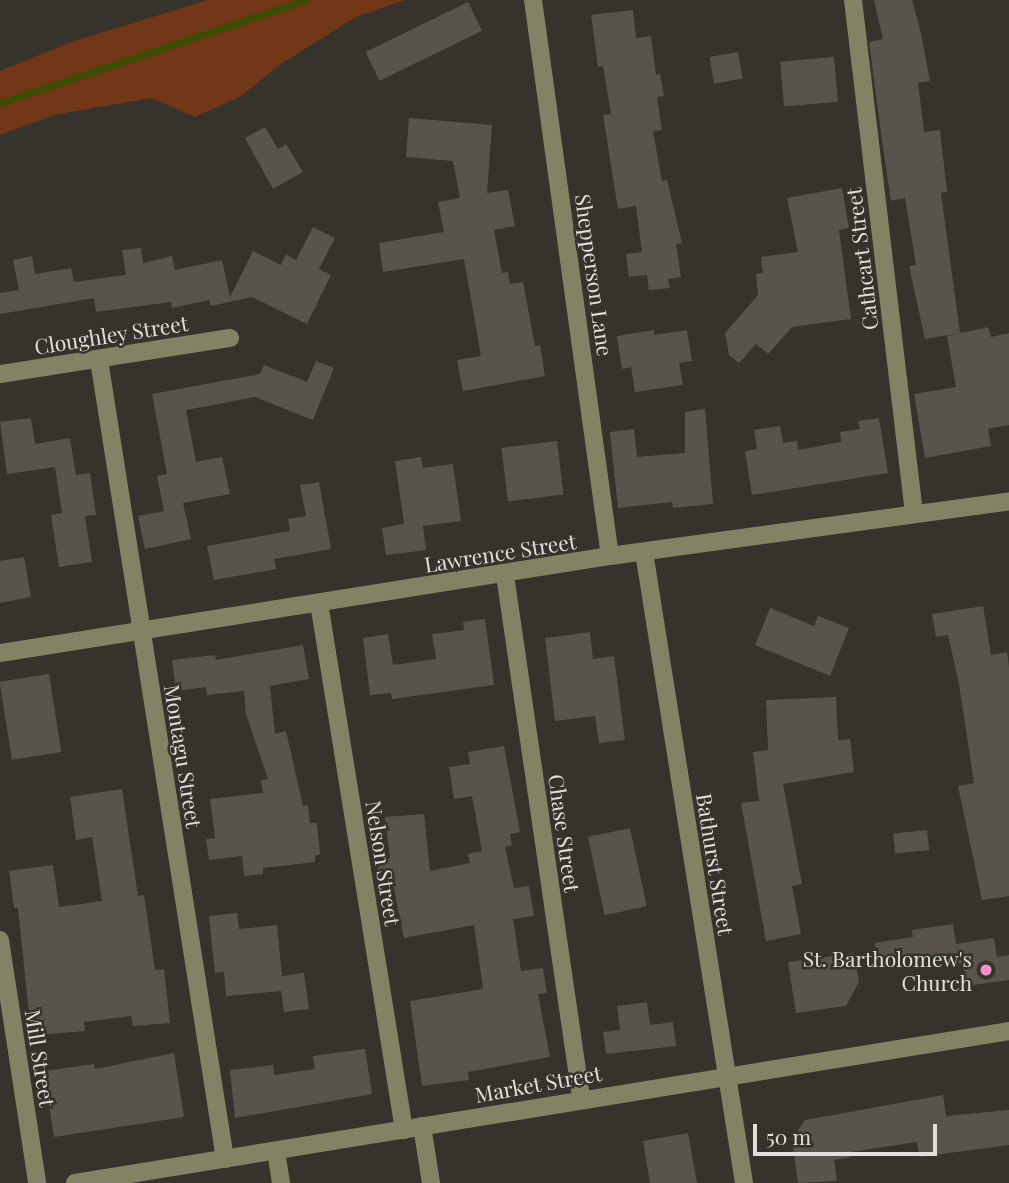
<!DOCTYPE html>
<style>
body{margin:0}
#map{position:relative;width:1009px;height:1183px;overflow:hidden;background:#36322c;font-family:"Playfair Display",serif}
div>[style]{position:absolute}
.green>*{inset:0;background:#713717}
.stream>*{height:7px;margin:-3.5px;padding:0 3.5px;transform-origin:3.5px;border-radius:3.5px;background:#3c4d01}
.building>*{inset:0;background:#59534d;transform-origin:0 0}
.minor>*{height:18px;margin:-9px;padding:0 9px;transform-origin:9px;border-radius:9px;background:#848264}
.dots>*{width:19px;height:19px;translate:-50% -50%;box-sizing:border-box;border:4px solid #36322c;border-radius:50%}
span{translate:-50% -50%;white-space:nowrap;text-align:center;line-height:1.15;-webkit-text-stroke:5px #36322c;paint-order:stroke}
.street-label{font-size:21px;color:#e1dfdb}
.poi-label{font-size:21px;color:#e1dfdb}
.right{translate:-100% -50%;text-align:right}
.scale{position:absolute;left:753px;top:1124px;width:184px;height:32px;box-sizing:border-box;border:4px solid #e1dfdb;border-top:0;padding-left:9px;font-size:21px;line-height:24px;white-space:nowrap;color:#e1dfdb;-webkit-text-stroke:5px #36322c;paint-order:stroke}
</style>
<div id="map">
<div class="green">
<div style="clip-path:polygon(208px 0,405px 0,354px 18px,278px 66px,240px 97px,195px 117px,151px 98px,54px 115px,0 135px,0 71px,71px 42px)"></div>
</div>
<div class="stream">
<div style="left:0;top:103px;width:323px;rotate:-18.6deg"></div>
</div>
<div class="building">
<div style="clip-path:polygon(874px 0,912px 0,921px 33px,930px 81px,918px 83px,924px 132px,940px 130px,947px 192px,941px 193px,960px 333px,925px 339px,909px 266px,916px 265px,905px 198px,891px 201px,883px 148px,869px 42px,883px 39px)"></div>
<div style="left:468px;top:2px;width:32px;height:114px;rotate:64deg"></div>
<div style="clip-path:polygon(633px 10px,636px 38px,651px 36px,656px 75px,660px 74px,664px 96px,657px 97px,662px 130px,653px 131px,662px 181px,667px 180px,682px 243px,676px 244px,681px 277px,668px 279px,670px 288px,649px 290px,647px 275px,629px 277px,626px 254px,642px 252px,636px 206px,618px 209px,603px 115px,611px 114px,603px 66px,598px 67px,591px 15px)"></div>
<div style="left:738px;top:52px;width:27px;height:29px;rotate:80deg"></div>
<div style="left:834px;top:57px;width:45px;height:54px;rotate:85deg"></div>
<div style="clip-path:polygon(409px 118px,492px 125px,487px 193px,508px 190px,515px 226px,494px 230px,502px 273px,508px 272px,510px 284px,523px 282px,535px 346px,540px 345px,545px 376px,463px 391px,457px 360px,481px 356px,464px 259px,383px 272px,379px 243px,444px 232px,438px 202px,460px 198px,453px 161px,406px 157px)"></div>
<div style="clip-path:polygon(265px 127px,278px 149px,286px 144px,303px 172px,273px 189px,245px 138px)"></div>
<div style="clip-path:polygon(842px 188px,849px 228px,839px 230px,851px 319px,792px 327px,768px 354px,756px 344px,739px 363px,729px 355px,725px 333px,758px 295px,756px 274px,763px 273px,761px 257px,798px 252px,787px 198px)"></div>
<div style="clip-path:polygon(313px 227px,335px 238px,319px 269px,331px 275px,307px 324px,252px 297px,211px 306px,209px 300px,172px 308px,171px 302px,96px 312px,94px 298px,0 314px,0 293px,19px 290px,13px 260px,32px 256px,35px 274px,71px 268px,74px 282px,126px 275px,122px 250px,141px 248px,143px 263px,172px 256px,175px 270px,222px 260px,230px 297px,253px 251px,281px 265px,286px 254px,296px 260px)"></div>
<div style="clip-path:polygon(988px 327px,991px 337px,1009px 333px,1009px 425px,988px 429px,991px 446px,925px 458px,914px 394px,956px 387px,947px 336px)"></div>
<div style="clip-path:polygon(654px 330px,654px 335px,687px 330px,692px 361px,679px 363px,683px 385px,635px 392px,631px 367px,622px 369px,617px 336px)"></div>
<div style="clip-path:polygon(316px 361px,334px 368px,313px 420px,255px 397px,186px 410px,196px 462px,222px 457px,230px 494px,183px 503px,191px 539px,145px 549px,138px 516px,164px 511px,157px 476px,167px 474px,152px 394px,260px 374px,264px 365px,307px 382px)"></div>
<div style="clip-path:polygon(705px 409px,713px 504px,673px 508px,672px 502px,618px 508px,610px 432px,634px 429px,637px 457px,685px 453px,685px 412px)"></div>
<div style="clip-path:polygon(31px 418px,35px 444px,70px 438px,76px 475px,90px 473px,96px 515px,85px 516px,92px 562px,59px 567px,51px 515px,62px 513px,55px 467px,7px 474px,0 422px)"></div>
<div style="clip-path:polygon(879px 418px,888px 473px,752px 495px,745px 451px,757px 449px,754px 430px,780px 426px,783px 443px,797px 441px,798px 450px,841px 442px,840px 432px,860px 429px,858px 421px)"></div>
<div style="left:557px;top:441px;width:54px;height:56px;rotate:83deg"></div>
<div style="clip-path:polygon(421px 457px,423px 468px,453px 464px,461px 521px,423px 526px,426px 550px,386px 555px,382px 528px,404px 524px,395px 461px)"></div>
<div style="clip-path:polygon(319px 482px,331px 549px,274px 559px,276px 569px,214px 580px,207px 546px,290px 531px,288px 519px,306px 516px,300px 485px)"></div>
<div style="clip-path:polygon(24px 557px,31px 597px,0 603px,0 561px)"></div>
<div style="clip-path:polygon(983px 606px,991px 655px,1007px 652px,1009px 667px,1009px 896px,982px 900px,958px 786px,974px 783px,959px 684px,948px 635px,936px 637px,932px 614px)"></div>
<div style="clip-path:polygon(770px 608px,814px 626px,818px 616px,849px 628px,830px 676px,755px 645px)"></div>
<div style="clip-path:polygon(485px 619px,494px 685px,392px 699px,391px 693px,370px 695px,363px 638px,388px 634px,393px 665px,436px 659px,432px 634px,464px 630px,463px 622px)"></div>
<div style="clip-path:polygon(590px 632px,593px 659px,614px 656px,625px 740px,599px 743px,595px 716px,555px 721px,545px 638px)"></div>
<div style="clip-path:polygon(303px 645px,309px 679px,270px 686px,275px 734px,286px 731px,303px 806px,308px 805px,310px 823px,317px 823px,320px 854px,315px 856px,315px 862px,263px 868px,263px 874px,244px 876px,242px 856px,209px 860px,206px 839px,215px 838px,210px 799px,263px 793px,261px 780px,268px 779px,246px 714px,244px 691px,207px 695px,206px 687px,176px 691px,172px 660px,215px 655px,216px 660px)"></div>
<div style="left:49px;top:674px;width:79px;height:50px;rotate:81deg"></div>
<div style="clip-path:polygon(836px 697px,838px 740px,850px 739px,854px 772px,783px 784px,802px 884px,792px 886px,801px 934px,766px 941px,741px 803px,759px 801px,753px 752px,768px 750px,766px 700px)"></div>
<div style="clip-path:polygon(504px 746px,520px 832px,510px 834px,512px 845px,505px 847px,514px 888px,529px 886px,534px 916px,513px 919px,521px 971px,543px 968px,547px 993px,538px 994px,550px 1057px,468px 1072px,469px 1080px,422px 1086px,410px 1001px,483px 989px,474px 925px,404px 938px,392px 879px,380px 882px,376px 860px,390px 858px,385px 817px,424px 814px,430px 871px,470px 863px,468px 854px,482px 851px,472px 796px,454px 799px,449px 767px,470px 764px,468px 752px)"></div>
<div style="clip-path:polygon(122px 789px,138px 896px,144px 895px,155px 970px,164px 969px,170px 1023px,133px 1026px,131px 1016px,84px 1022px,85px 1031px,37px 1035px,36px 1023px,30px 1023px,18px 908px,14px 908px,9px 871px,53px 865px,59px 907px,102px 901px,92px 837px,76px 840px,70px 797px)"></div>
<div style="left:630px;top:828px;width:80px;height:43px;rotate:78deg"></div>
<div style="left:927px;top:830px;width:20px;height:34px;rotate:84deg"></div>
<div style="clip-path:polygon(237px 913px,239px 929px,277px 925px,282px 976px,304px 973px,309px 1009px,284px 1012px,281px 991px,226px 996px,224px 972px,215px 973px,209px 916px)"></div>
<div style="clip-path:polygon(953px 924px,956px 944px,994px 938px,997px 957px,1009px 955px,1009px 980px,966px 986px,963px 963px,918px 969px,916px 958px,878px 964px,875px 943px,913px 937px,912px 930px)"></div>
<div style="clip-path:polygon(854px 953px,859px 982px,846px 1006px,796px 1013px,788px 962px)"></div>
<div style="clip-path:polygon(647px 1002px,650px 1025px,673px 1022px,676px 1046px,606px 1054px,603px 1032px,620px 1030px,617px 1006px)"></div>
<div style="clip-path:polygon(365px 1049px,372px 1094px,235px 1118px,230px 1070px,273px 1065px,274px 1075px,315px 1069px,313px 1056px)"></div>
<div style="clip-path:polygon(174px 1053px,184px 1117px,54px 1137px,44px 1071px,94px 1064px,95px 1069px)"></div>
<div style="clip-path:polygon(943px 1095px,946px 1116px,1009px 1110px,1009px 1145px,919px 1157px,917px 1142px,851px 1152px,851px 1157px,834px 1160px,837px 1181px,798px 1183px,792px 1140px,805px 1120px)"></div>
<div style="clip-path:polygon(688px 1133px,697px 1183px,650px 1183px,643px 1141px)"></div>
</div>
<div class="minor">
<div style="left:533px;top:0;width:561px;rotate:82.12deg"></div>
<div style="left:853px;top:0;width:517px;rotate:83.22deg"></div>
<div style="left:99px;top:360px;width:809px;rotate:81.04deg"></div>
<div style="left:0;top:374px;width:233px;rotate:-8.9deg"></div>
<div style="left:644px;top:552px;width:639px;rotate:80.99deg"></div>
<div style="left:505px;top:575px;width:528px;rotate:81.72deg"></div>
<div style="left:319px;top:603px;width:534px;rotate:80.84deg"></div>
<div style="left:0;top:653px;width:618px;rotate:-9.04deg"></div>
<div style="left:610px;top:556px;width:403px;rotate:-7.8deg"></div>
<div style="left:0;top:940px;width:246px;rotate:81.3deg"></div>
<div style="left:422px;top:1126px;width:58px;rotate:81deg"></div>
<div style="left:276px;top:1151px;width:32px;rotate:81deg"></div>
<div style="left:75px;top:1183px;width:946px;rotate:-9.24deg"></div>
</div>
<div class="dots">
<div style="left:986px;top:970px;background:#fa8fc7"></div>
</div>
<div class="street-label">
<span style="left:861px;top:259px;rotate:-97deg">Cathcart Street</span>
<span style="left:595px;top:275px;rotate:82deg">Shepperson Lane</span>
<span style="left:111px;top:334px;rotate:-9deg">Cloughley Street</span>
<span style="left:500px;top:552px;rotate:-9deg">Lawrence Street</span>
<span style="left:184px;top:756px;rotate:81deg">Montagu Street</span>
<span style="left:565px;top:833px;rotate:82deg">Chase Street</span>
<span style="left:384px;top:863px;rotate:81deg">Nelson Street</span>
<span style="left:716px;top:864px;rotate:81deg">Bathurst Street</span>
<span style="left:41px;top:1058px;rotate:81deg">Mill Street</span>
<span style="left:538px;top:1083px;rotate:-10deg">Market Street</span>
</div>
<div class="poi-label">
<span class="right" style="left:972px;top:970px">St. Bartholomew's<br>Church</span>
</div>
<div class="scale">50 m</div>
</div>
